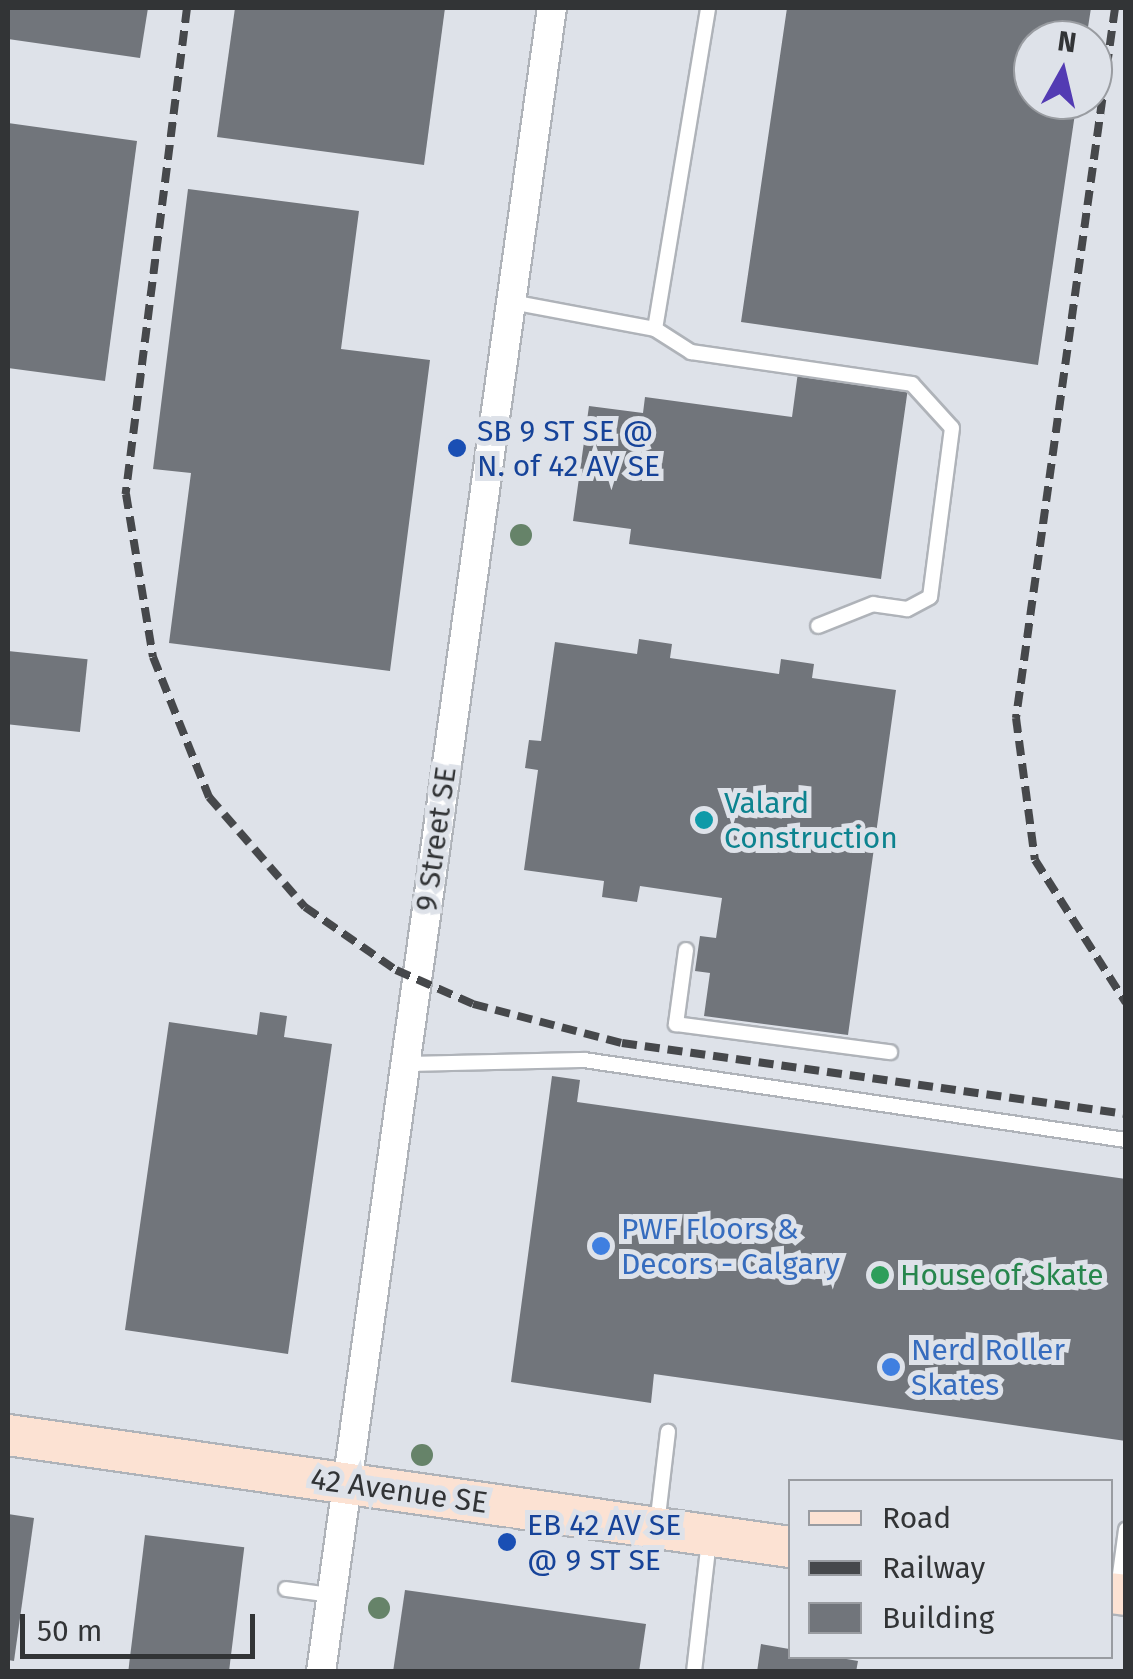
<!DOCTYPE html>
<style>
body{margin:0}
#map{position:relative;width:1133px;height:1679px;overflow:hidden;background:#dee2e9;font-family:"Fira Sans",sans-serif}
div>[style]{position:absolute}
.building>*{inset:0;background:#71757b;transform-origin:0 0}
.roads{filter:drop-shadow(2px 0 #afb3b9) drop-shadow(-2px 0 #afb3b9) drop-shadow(0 2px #afb3b9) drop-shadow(0 -2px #afb3b9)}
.lane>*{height:14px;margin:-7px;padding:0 7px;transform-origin:7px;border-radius:7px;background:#fff}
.street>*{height:28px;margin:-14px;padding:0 14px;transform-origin:14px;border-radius:14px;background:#fff}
.secondary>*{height:40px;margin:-20px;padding:0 20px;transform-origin:20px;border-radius:20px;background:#fce2d3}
.rail>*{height:8px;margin-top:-4px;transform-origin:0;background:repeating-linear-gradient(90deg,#46484b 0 15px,transparent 0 23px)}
.trees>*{width:22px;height:22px;margin:-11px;border-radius:50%;background:#668369}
.dots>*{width:28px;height:28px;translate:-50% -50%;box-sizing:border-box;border:5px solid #dee2e9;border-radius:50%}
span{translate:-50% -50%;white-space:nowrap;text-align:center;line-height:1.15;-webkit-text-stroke:10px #dee2e9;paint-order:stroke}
.transit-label{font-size:30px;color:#164399}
.left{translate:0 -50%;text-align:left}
.culture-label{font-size:30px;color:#0d838f}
.street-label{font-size:30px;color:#323436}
.shop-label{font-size:30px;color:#366cbe}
.leisure-label{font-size:30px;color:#27864d}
.frame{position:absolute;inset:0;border:10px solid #323436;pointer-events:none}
.legend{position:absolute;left:788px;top:1479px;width:325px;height:180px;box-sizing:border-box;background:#dee2e9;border:2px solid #999ca1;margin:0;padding:12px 18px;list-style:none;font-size:30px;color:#323436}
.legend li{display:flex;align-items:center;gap:20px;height:50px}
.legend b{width:50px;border:2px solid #999ca1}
.north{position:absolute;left:1013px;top:20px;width:100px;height:100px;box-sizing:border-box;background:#dee2e9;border:2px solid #999ca1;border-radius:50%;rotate:8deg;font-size:28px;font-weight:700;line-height:40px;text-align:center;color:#323436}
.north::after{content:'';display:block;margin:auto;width:35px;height:45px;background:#533bb3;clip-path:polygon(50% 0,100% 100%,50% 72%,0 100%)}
.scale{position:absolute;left:20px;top:1614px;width:235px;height:45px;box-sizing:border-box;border:5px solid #323436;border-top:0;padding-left:12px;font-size:30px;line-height:35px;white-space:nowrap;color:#323436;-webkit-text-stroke:8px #dee2e9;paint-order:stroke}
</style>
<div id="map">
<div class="building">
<div style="clip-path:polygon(8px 8px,148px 8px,140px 58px,8px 39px)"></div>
<div style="clip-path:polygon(235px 8px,445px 8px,424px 165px,217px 137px)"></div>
<div style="clip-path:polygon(787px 8px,1091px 8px,1086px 40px,1033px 40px,1033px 100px,1077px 100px,1038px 365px,741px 322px)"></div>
<div style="clip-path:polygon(8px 123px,137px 141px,105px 381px,8px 368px)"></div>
<div style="clip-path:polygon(188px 189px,359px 211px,341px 349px,430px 360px,390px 671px,169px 643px,191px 473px,153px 469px)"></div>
<div style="clip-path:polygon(798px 372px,908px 388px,881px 579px,629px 544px,631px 529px,573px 521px,589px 406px,643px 413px,645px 397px,792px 417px)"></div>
<div style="clip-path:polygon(639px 639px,672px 644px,670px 658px,779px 674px,781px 659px,814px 664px,812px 678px,896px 690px,848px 1035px,704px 1016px,710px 973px,695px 971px,700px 936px,716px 938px,722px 898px,640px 886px,637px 902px,602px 897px,604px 881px,524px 870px,538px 770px,525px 768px,529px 740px,541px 741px,555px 642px,637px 654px)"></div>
<div style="left:8px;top:651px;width:80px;height:73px;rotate:6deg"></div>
<div style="clip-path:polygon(260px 1012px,287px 1016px,284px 1037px,332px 1044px,288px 1354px,125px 1330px,169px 1022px,257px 1035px)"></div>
<div style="clip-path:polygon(552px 1076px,580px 1080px,577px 1102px,1126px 1179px,1126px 1441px,654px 1374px,651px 1403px,511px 1382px)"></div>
<div style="clip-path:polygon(8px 1514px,34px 1518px,14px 1661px,8px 1660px)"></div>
<div style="left:145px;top:1535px;width:100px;height:138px;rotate:7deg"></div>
<div style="clip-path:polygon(405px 1590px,646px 1624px,639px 1672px,393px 1672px)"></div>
<div style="clip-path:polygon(761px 1644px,858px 1661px,856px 1672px,757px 1672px)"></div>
</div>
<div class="roads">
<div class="lane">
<div style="left:511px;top:302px;width:147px;rotate:10.6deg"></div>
<div style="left:655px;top:329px;width:325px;rotate:-80.6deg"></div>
<div style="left:655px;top:329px;width:43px;rotate:32.6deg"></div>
<div style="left:691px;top:352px;width:223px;rotate:8.2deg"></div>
<div style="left:912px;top:384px;width:59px;rotate:47.7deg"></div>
<div style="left:952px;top:428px;width:170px;rotate:97.4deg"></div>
<div style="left:930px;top:597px;width:26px;rotate:152deg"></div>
<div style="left:907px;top:609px;width:34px;rotate:-172deg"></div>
<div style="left:873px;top:604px;width:59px;rotate:158.2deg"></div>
<div style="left:686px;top:950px;width:75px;rotate:97.7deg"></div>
<div style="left:676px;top:1024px;width:216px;rotate:7.5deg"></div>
<div style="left:405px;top:1064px;width:179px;rotate:-1.3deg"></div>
<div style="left:584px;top:1060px;width:548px;rotate:8.4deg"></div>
<div style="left:657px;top:1525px;width:94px;rotate:-83.3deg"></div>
<div style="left:286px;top:1589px;width:45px;rotate:7.6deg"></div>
<div style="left:1118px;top:1589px;width:60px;rotate:-82.3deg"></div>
<div style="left:694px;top:1672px;width:132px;rotate:-83.5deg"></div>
</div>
<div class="street">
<div style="left:321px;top:1672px;width:1680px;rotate:-82.1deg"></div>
</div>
<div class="secondary">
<div style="left:8px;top:1435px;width:790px;rotate:8.15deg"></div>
<div style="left:1110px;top:1593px;width:16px;rotate:7deg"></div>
</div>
</div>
<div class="rail">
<div style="left:187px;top:8px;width:490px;rotate:97.2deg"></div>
<div style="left:126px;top:494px;width:165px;rotate:80.6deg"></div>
<div style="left:153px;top:657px;width:151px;rotate:68.2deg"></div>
<div style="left:209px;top:797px;width:146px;rotate:48.9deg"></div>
<div style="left:305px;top:907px;width:111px;rotate:34.7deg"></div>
<div style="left:396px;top:970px;width:84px;rotate:23.8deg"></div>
<div style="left:473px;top:1004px;width:154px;rotate:14.7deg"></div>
<div style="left:622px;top:1043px;width:509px;rotate:8.02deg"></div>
<div style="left:1115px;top:8px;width:717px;rotate:97.94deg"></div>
<div style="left:1016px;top:718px;width:143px;rotate:82.4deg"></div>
<div style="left:1035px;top:860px;width:169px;rotate:57.5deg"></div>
</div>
<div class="trees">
<div style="left:521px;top:535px"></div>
<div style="left:422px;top:1455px"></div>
<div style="left:379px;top:1608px"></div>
</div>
<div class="dots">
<div style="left:457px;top:448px;background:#1a4fb4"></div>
<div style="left:704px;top:820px;background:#0f9aa8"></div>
<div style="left:601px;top:1246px;background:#3f7fe0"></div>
<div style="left:880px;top:1275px;background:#2e9e5b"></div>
<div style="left:891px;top:1367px;background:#3f7fe0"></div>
<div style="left:507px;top:1542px;background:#1a4fb4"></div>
</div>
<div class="transit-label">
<span class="left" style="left:477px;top:448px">SB 9 ST SE @<br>N. of 42 AV SE</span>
<span class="left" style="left:527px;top:1542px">EB 42 AV SE<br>@ 9 ST SE</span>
</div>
<div class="culture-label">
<span class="left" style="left:724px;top:820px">Valard<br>Construction</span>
</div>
<div class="street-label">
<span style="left:436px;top:839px;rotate:-82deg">9 Street SE</span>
<span style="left:399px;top:1491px;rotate:8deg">42 Avenue SE</span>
</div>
<div class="shop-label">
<span class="left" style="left:621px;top:1246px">PWF Floors &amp;<br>Decors - Calgary</span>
<span class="left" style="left:911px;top:1367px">Nerd Roller<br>Skates</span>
</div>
<div class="leisure-label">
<span class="left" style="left:900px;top:1275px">House of Skate</span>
</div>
<div class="frame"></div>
<ul class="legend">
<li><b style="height:12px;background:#fce2d3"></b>Road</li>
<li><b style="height:12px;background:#46484b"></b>Railway</li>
<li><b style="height:28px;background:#71757b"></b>Building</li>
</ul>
<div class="north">N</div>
<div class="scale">50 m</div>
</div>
